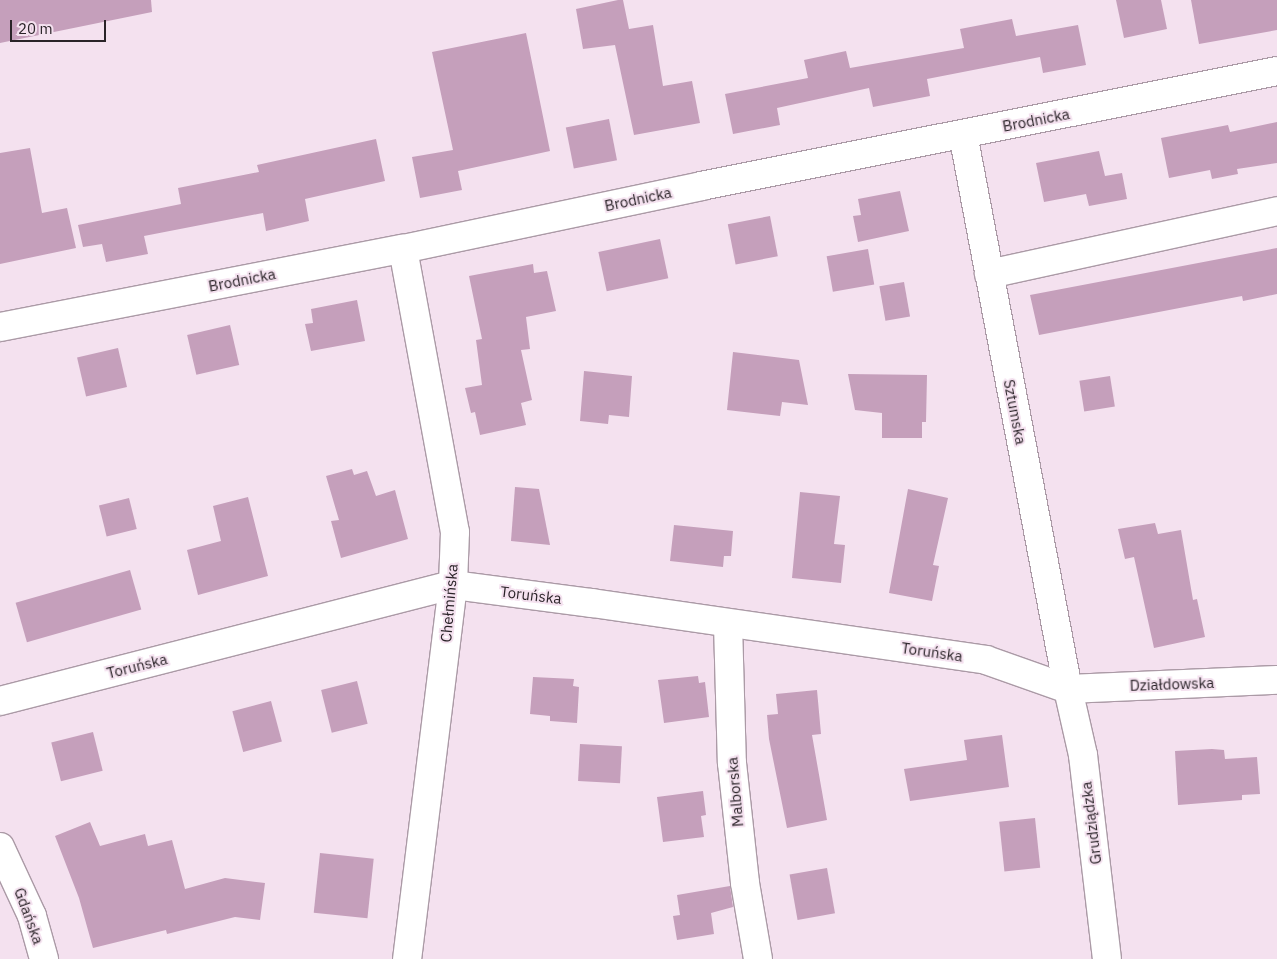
<!DOCTYPE html>
<meta charset="utf-8">
<style>
body{margin:0}
#map{position:relative;width:1277px;height:959px;overflow:hidden;background:#f4e1ef;font-family:"IBM Plex Sans",sans-serif}
div>[style]{position:absolute}
.building>*{inset:0;background:#c59fbb;transform-origin:0 0}
.roads{filter:drop-shadow(1px 0 #ab9aa6) drop-shadow(-1px 0 #ab9aa6) drop-shadow(0 1px #ab9aa6) drop-shadow(0 -1px #ab9aa6)}
.minor>*{height:28px;margin:-14px;padding:0 14px;transform-origin:14px;border-radius:14px;background:#fff}
span{translate:-50% -50%;white-space:nowrap;text-align:center;line-height:1.15;-webkit-text-stroke:4px #f4e1ef;paint-order:stroke}
.street-label{font-size:15px;color:#2a2328}
.scale{position:absolute;left:10px;top:20px;width:96px;height:22px;box-sizing:border-box;border:2px solid #2a2328;border-top:0;padding-left:6px;font-size:15px;line-height:18px;white-space:nowrap;color:#2a2328;-webkit-text-stroke:4px #f4e1ef;paint-order:stroke}
</style>
<div id="map">
<div class="building">
<div style="clip-path:polygon(0 0,151px 0,152px 12px,0 43px)"></div>
<div style="clip-path:polygon(618px 0,623px 0,629px 29px,653px 25px,663px 86px,692px 81px,700px 123px,634px 135px,615px 45px,583px 49px,576px 9px)"></div>
<div style="clip-path:polygon(1116px 0,1161px 0,1167px 29px,1124px 38px)"></div>
<div style="clip-path:polygon(1191px 0,1277px 0,1277px 30px,1199px 44px)"></div>
<div style="clip-path:polygon(1012px 19px,1016px 36px,1078px 25px,1086px 65px,1043px 73px,1040px 57px,927px 79px,930px 96px,873px 107px,869px 88px,777px 108px,780px 125px,733px 134px,725px 94px,808px 78px,804px 60px,846px 51px,850px 68px,964px 48px,960px 29px)"></div>
<div style="clip-path:polygon(526px 33px,550px 151px,458px 171px,462px 190px,420px 198px,412px 157px,453px 150px,432px 52px)"></div>
<div style="left:609px;top:119px;width:42px;height:44px;rotate:79deg"></div>
<div style="clip-path:polygon(1277px 122px,1277px 163px,1237px 169px,1238px 174px,1212px 179px,1210px 170px,1169px 178px,1161px 138px,1228px 125px,1230px 132px)"></div>
<div style="clip-path:polygon(376px 139px,385px 181px,305px 199px,309px 221px,266px 231px,263px 213px,144px 236px,148px 254px,106px 262px,102px 244px,83px 247px,78px 225px,181px 204px,178px 188px,259px 172px,257px 165px)"></div>
<div style="clip-path:polygon(30px 148px,42px 213px,67px 208px,76px 248px,0 264px,0 153px)"></div>
<div style="clip-path:polygon(1099px 151px,1105px 176px,1122px 173px,1127px 199px,1089px 206px,1086px 194px,1044px 202px,1036px 163px)"></div>
<div style="clip-path:polygon(900px 191px,909px 231px,858px 242px,853px 216px,861px 215px,858px 199px)"></div>
<div style="left:770px;top:216px;width:41px;height:43px;rotate:79deg"></div>
<div style="left:660px;top:239px;width:40px;height:63px;rotate:78deg"></div>
<div style="clip-path:polygon(1277px 248px,1277px 294px,1243px 301px,1242px 296px,1039px 335px,1030px 295px)"></div>
<div style="left:868px;top:249px;width:36px;height:42px;rotate:80deg"></div>
<div style="clip-path:polygon(533px 264px,534px 273px,547px 271px,556px 311px,526px 317px,530px 349px,521px 350px,532px 400px,521px 403px,526px 425px,480px 435px,475px 412px,471px 413px,465px 388px,482px 385px,476px 340px,482px 339px,469px 276px)"></div>
<div style="left:904px;top:282px;width:35px;height:25px;rotate:80deg"></div>
<div style="clip-path:polygon(357px 300px,365px 341px,311px 351px,305px 324px,313px 323px,311px 309px)"></div>
<div style="left:230px;top:325px;width:41px;height:44px;rotate:77deg"></div>
<div style="left:118px;top:348px;width:40px;height:42px;rotate:77deg"></div>
<div style="clip-path:polygon(733px 352px,799px 360px,808px 405px,782px 402px,780px 416px,727px 410px)"></div>
<div style="clip-path:polygon(584px 371px,632px 376px,629px 417px,609px 415px,608px 424px,580px 421px)"></div>
<div style="clip-path:polygon(848px 374px,927px 375px,926px 422px,922px 422px,922px 438px,882px 438px,882px 413px,855px 410px)"></div>
<div style="left:1110px;top:376px;width:31px;height:31px;rotate:81deg"></div>
<div style="clip-path:polygon(352px 469px,354px 475px,367px 471px,376px 496px,395px 490px,408px 539px,341px 558px,331px 521px,339px 520px,326px 476px)"></div>
<div style="clip-path:polygon(515px 487px,539px 489px,550px 545px,511px 541px)"></div>
<div style="clip-path:polygon(908px 489px,948px 498px,933px 565px,939px 566px,932px 601px,889px 593px)"></div>
<div style="clip-path:polygon(800px 492px,840px 496px,834px 544px,845px 545px,841px 583px,792px 578px)"></div>
<div style="clip-path:polygon(248px 497px,268px 576px,198px 595px,187px 550px,221px 541px,213px 506px)"></div>
<div style="left:129px;top:498px;width:32px;height:31px;rotate:76deg"></div>
<div style="clip-path:polygon(1155px 523px,1158px 534px,1181px 530px,1193px 600px,1197px 599px,1205px 637px,1154px 648px,1134px 557px,1125px 559px,1118px 529px)"></div>
<div style="clip-path:polygon(674px 525px,733px 531px,731px 556px,724px 556px,723px 567px,670px 561px)"></div>
<div style="left:130px;top:570px;width:41px;height:119px;rotate:74deg"></div>
<div style="clip-path:polygon(698px 676px,699px 683px,705px 682px,709px 717px,664px 723px,658px 680px)"></div>
<div style="clip-path:polygon(533px 677px,574px 679px,573px 686px,579px 687px,577px 723px,550px 721px,550px 716px,530px 714px)"></div>
<div style="left:357px;top:681px;width:44px;height:37px;rotate:76deg"></div>
<div style="clip-path:polygon(817px 690px,821px 734px,812px 735px,827px 820px,787px 828px,769px 739px,767px 715px,778px 714px,776px 694px)"></div>
<div style="left:271px;top:701px;width:42px;height:40px;rotate:75deg"></div>
<div style="left:93px;top:732px;width:40px;height:43px;rotate:76deg"></div>
<div style="clip-path:polygon(1002px 735px,1009px 787px,910px 801px,904px 769px,967px 760px,964px 740px)"></div>
<div style="left:580px;top:744px;width:42px;height:37px;rotate:3deg"></div>
<div style="clip-path:polygon(1212px 749px,1224px 750px,1225px 759px,1257px 757px,1260px 794px,1242px 795px,1242px 800px,1178px 805px,1175px 751px)"></div>
<div style="clip-path:polygon(703px 791px,706px 815px,701px 816px,704px 837px,663px 842px,657px 797px)"></div>
<div style="left:1035px;top:818px;width:50px;height:36px;rotate:84deg"></div>
<div style="clip-path:polygon(90px 822px,100px 846px,145px 834px,148px 846px,172px 840px,185px 889px,225px 878px,265px 883px,260px 920px,235px 917px,167px 934px,166px 930px,93px 948px,79px 898px,55px 836px)"></div>
<div style="left:320px;top:853px;width:54px;height:60px;rotate:6deg"></div>
<div style="left:827px;top:868px;width:46px;height:38px;rotate:80deg"></div>
<div style="clip-path:polygon(730px 886px,733px 907px,711px 913px,714px 934px,677px 940px,673px 916px,680px 915px,677px 895px)"></div>
</div>
<div class="roads">
<div class="minor">
<div style="left:963px;top:134px;width:565px;rotate:79.29deg"></div>
<div style="left:1068px;top:689px;width:68px;rotate:77.2deg"></div>
<div style="left:1083px;top:755px;width:205px;rotate:83.3deg"></div>
<div style="left:403px;top:249px;width:288px;rotate:79.6deg"></div>
<div style="left:455px;top:532px;width:53px;rotate:92.2deg"></div>
<div style="left:453px;top:585px;width:377px;rotate:97deg"></div>
<div style="left:989px;top:274px;width:295px;rotate:-12.3deg"></div>
<div style="left:0;top:327px;width:410px;rotate:-11deg"></div>
<div style="left:403px;top:249px;width:305px;rotate:-11.9deg"></div>
<div style="left:701px;top:186px;width:587px;rotate:-11.29deg"></div>
<div style="left:728px;top:624px;width:139px;rotate:88.4deg"></div>
<div style="left:732px;top:763px;width:121px;rotate:83.8deg"></div>
<div style="left:745px;top:883px;width:77px;rotate:80.3deg"></div>
<div style="left:0;top:701px;width:468px;rotate:-14.4deg"></div>
<div style="left:453px;top:585px;width:140px;rotate:7.4deg"></div>
<div style="left:592px;top:603px;width:398px;rotate:8.2deg"></div>
<div style="left:986px;top:660px;width:87px;rotate:19.5deg"></div>
<div style="left:1068px;top:689px;width:209px;rotate:-2.5deg"></div>
<div style="left:0;top:847px;width:76px;rotate:65.1deg"></div>
<div style="left:32px;top:916px;width:45px;rotate:74.4deg"></div>
</div>
</div>
<div class="street-label">
<span style="left:1036px;top:120px;rotate:-11deg">Brodnicka</span>
<span style="left:638px;top:199px;rotate:-12deg">Brodnicka</span>
<span style="left:242px;top:280px;rotate:-11deg">Brodnicka</span>
<span style="left:1015px;top:412px;rotate:79deg">Sztumska</span>
<span style="left:531px;top:595px;rotate:7deg">Toruńska</span>
<span style="left:449px;top:603px;rotate:-85deg">Chełmińska</span>
<span style="left:932px;top:652px;rotate:8deg">Toruńska</span>
<span style="left:137px;top:666px;rotate:-14deg">Toruńska</span>
<span style="left:1172px;top:684px;rotate:-2deg">Działdowska</span>
<span style="left:735px;top:792px;rotate:-95deg">Malborska</span>
<span style="left:1091px;top:823px;rotate:-97deg">Grudziądzka</span>
<span style="left:29px;top:916px;rotate:70deg">Gdańska</span>
</div>
<div class="scale">20 m</div>
</div>
